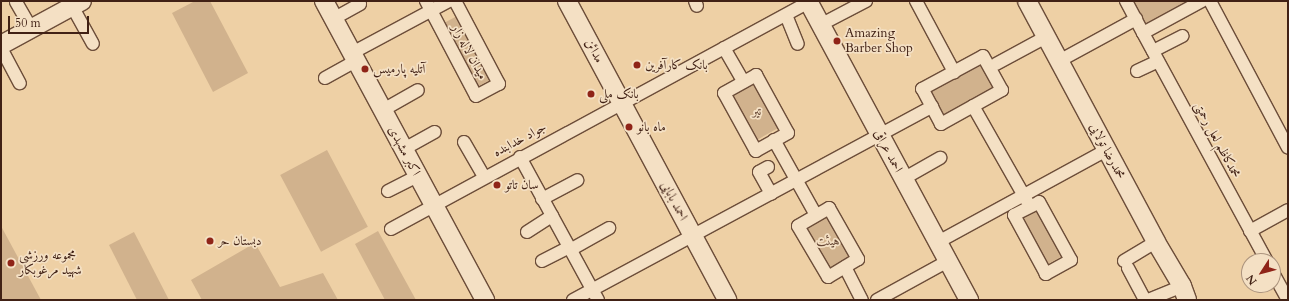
<!DOCTYPE html>
<meta charset="utf-8">
<style>
body{margin:0}
#map{position:relative;width:1289px;height:301px;overflow:hidden;background:#eed0a5;font-family:Cardo,Amiri,serif}
div>[style]{position:absolute}
.green>*{inset:0;background:#d1b28d;transform-origin:0 0}
.roads{filter:drop-shadow(1px 0 #6c4d39) drop-shadow(-1px 0 #6c4d39) drop-shadow(0 1px #6c4d39) drop-shadow(0 -1px #6c4d39)}
.street>*{height:12px;margin:-6px;padding:0 6px;transform-origin:6px;border-radius:6px;background:#f4e0c4}
.secondary>*{height:18px;margin:-9px;padding:0 9px;transform-origin:9px;border-radius:9px;background:#f4e0c4}
.dots>*{width:11px;height:11px;translate:-50% -50%;box-sizing:border-box;border:2px solid #f4e0c4;border-radius:50%}
span{translate:-50% -50%;white-space:nowrap;text-align:center;line-height:1.15;-webkit-text-stroke:3.5px #f4e0c4;paint-order:stroke}
.poi-label{font-size:13px;color:#412115}
.left{translate:0 -50%;text-align:left}
.street-label{font-size:13px;color:#412115}
.park-label{font-size:13px;color:#654533;font-style:italic}
.frame{position:absolute;inset:0;border:2px solid #412115;pointer-events:none}
.north{position:absolute;left:1241px;top:253px;width:40px;height:40px;box-sizing:border-box;background:#f4e0c4;border:1px solid #ac947e;border-radius:50%;rotate:234deg;font-size:11px;font-weight:700;line-height:16px;text-align:center;color:#412115}
.north::after{content:'';display:block;margin:auto;width:14px;height:18px;background:#8f2418;clip-path:polygon(50% 0,100% 100%,50% 72%,0 100%)}
.scale{position:absolute;left:8px;top:16px;width:81px;height:18px;box-sizing:border-box;border:2px solid #412115;border-top:0;padding-left:5px;font-size:12px;line-height:14px;white-space:nowrap;color:#412115;-webkit-text-stroke:3px #f4e0c4;paint-order:stroke}
</style>
<div id="map">
<div class="green">
<div style="clip-path:polygon(195px 1px,210px 1px,248px 73px,213px 92px,172px 13px)"></div>
<div style="clip-path:polygon(1133px 1px,1194px 1px,1146px 27px)"></div>
<div style="left:459px;top:15px;width:72px;height:17px;rotate:62deg"></div>
<div style="left:981px;top:59px;width:34px;height:64px;rotate:60deg"></div>
<div style="left:758px;top:81px;width:51px;height:30px;rotate:61deg"></div>
<div style="left:327px;top:150px;width:87px;height:53px;rotate:62deg"></div>
<div style="left:1039px;top:205px;width:56px;height:24px;rotate:61deg"></div>
<div style="left:828px;top:212px;width:50px;height:31px;rotate:59deg"></div>
<div style="clip-path:polygon(1px 226px,41px 300px,1px 300px)"></div>
<div style="clip-path:polygon(378px 231px,416px 300px,385px 300px,355px 244px)"></div>
<div style="clip-path:polygon(134px 232px,169px 300px,137px 300px,109px 245px)"></div>
<div style="clip-path:polygon(255px 243px,280px 287px,323px 273px,338px 300px,202px 300px,191px 280px)"></div>
</div>
<div class="roads">
<div class="street">
<div style="left:426px;top:1px;width:107px;rotate:62.2deg"></div>
<div style="left:476px;top:96px;width:26px;rotate:-28deg"></div>
<div style="left:499px;top:84px;width:94px;rotate:-117.9deg"></div>
<div style="left:695px;top:1px;width:5px;rotate:68deg"></div>
<div style="left:916px;top:1px;width:81px;rotate:61.8deg"></div>
<div style="left:1126px;top:1px;width:36px;rotate:62deg"></div>
<div style="left:1143px;top:33px;width:67px;rotate:-28.5deg"></div>
<div style="left:1210px;top:1px;width:166px;rotate:62deg"></div>
<div style="left:16px;top:2px;width:30px;rotate:60deg"></div>
<div style="left:72px;top:6px;width:43px;rotate:61.1deg"></div>
<div style="left:786px;top:15px;width:31px;rotate:68deg"></div>
<div style="left:333px;top:19px;width:31px;rotate:-29deg"></div>
<div style="left:820px;top:25px;width:52px;rotate:-27.6deg"></div>
<div style="left:1143px;top:33px;width:260px;rotate:61.5deg"></div>
<div style="left:1px;top:48px;width:40px;rotate:62deg"></div>
<div style="left:724px;top:48px;width:39px;rotate:60deg"></div>
<div style="left:1153px;top:51px;width:33px;rotate:-27deg"></div>
<div style="left:352px;top:53px;width:110px;rotate:-28.2deg"></div>
<div style="left:983px;top:56px;width:39px;rotate:61deg"></div>
<div style="left:1002px;top:90px;width:70px;rotate:150.9deg"></div>
<div style="left:941px;top:124px;width:40px;rotate:-118deg"></div>
<div style="left:922px;top:89px;width:69px;rotate:-28.4deg"></div>
<div style="left:1059px;top:61px;width:88px;rotate:-28.6deg"></div>
<div style="left:996px;top:64px;width:57px;rotate:-28.4deg"></div>
<div style="left:1137px;top:71px;width:23px;rotate:-25deg"></div>
<div style="left:756px;top:75px;width:66px;rotate:61.1deg"></div>
<div style="left:788px;top:133px;width:37px;rotate:151deg"></div>
<div style="left:756px;top:151px;width:66px;rotate:-118.9deg"></div>
<div style="left:724px;top:93px;width:37px;rotate:-29deg"></div>
<div style="left:325px;top:78px;width:35px;rotate:-29deg"></div>
<div style="left:973px;top:106px;width:109px;rotate:60.4deg"></div>
<div style="left:383px;top:110px;width:40px;rotate:-29.7deg"></div>
<div style="left:774px;top:140px;width:86px;rotate:60.8deg"></div>
<div style="left:464px;top:142px;width:39px;rotate:60deg"></div>
<div style="left:404px;top:149px;width:35px;rotate:-29deg"></div>
<div style="left:520px;top:157px;width:163px;rotate:61.4deg"></div>
<div style="left:768px;top:167px;width:10px;rotate:151deg"></div>
<div style="left:759px;top:172px;width:25px;rotate:61deg"></div>
<div style="left:903px;top:179px;width:43px;rotate:-29.6deg"></div>
<div style="left:388px;top:191px;width:34px;rotate:-27deg"></div>
<div style="left:542px;top:199px;width:40px;rotate:-28deg"></div>
<div style="left:1039px;top:202px;width:66px;rotate:61.1deg"></div>
<div style="left:1071px;top:260px;width:29px;rotate:151deg"></div>
<div style="left:1046px;top:274px;width:67px;rotate:-118.5deg"></div>
<div style="left:1014px;top:215px;width:28px;rotate:-27deg"></div>
<div style="left:829px;top:208px;width:59px;rotate:60.4deg"></div>
<div style="left:858px;top:259px;width:35px;rotate:149deg"></div>
<div style="left:828px;top:277px;width:59px;rotate:-120.5deg"></div>
<div style="left:798px;top:226px;width:36px;rotate:-30deg"></div>
<div style="left:391px;top:229px;width:474px;rotate:-28.5deg"></div>
<div style="left:1250px;top:231px;width:43px;rotate:-28.9deg"></div>
<div style="left:527px;top:232px;width:30px;rotate:-33deg"></div>
<div style="left:938px;top:242px;width:192px;rotate:-28.6deg"></div>
<div style="left:570px;top:250px;width:45px;rotate:-29.4deg"></div>
<div style="left:542px;top:261px;width:30px;rotate:-27deg"></div>
<div style="left:1124px;top:261px;width:37px;rotate:-31deg"></div>
<div style="left:845px;top:267px;width:37px;rotate:63deg"></div>
<div style="left:1128px;top:268px;width:36px;rotate:62deg"></div>
<div style="left:1273px;top:273px;width:31px;rotate:61deg"></div>
<div style="left:573px;top:300px;width:408px;rotate:-28.3deg"></div>
<div style="left:877px;top:300px;width:81px;rotate:-28.8deg"></div>
<div style="left:1148px;top:300px;width:37px;rotate:-22deg"></div>
</div>
<div class="secondary">
<div style="left:324px;top:1px;width:340px;rotate:61.7deg"></div>
<div style="left:567px;top:1px;width:339px;rotate:61.8deg"></div>
<div style="left:808px;top:1px;width:340px;rotate:61.7deg"></div>
<div style="left:1027px;top:1px;width:273px;rotate:61.8deg"></div>
<div style="left:1156px;top:242px;width:51px;rotate:59.4deg"></div>
<div style="left:1182px;top:286px;width:15px;rotate:70deg"></div>
<div style="left:1px;top:45px;width:92px;rotate:-28.5deg"></div>
</div>
</div>
<div class="dots">
<div style="left:837px;top:41px;background:#8f2418"></div>
<div style="left:637px;top:65px;background:#8f2418"></div>
<div style="left:365px;top:69px;background:#8f2418"></div>
<div style="left:591px;top:94px;background:#8f2418"></div>
<div style="left:629px;top:127px;background:#8f2418"></div>
<div style="left:497px;top:185px;background:#8f2418"></div>
<div style="left:210px;top:241px;background:#8f2418"></div>
<div style="left:11px;top:263px;background:#8f2418"></div>
</div>
<div class="poi-label">
<span class="left" style="left:845px;top:41px">Amazing<br>Barber Shop</span>
<span class="left" style="left:645px;top:65px">بانک کارآفرین</span>
<span class="left" style="left:373px;top:69px">آتلیه پارمیس</span>
<span class="left" style="left:599px;top:94px">بانک ملی</span>
<span class="left" style="left:637px;top:127px">ماه بانو</span>
<span class="left" style="left:505px;top:185px">سان تاتو</span>
<span class="left" style="left:218px;top:241px">دبستان حر</span>
<span class="left" style="left:19px;top:263px">مجموعه ورزشی<br>شهید مرغوبکار</span>
</div>
<div class="street-label">
<span style="left:594px;top:51px;rotate:62deg">مدائن</span>
<span style="left:469px;top:52px;rotate:62deg">میدان لاله زار</span>
<span style="left:520px;top:140px;rotate:-28deg">جواد خدابنده</span>
<span style="left:1217px;top:140px;rotate:62deg">محمدکاظم لعل رحمتی</span>
<span style="left:404px;top:151px;rotate:62deg">اکبر مشهدی</span>
<span style="left:888px;top:151px;rotate:62deg">احمد عراقی</span>
<span style="left:1107px;top:151px;rotate:62deg">محمدرضا تولایی</span>
<span style="left:674px;top:201px;rotate:62deg">احمد بابایی</span>
</div>
<div class="park-label">
<span style="left:757px;top:111px">تیر</span>
<span style="left:828px;top:241px">هیئت</span>
</div>
<div class="frame"></div>
<div class="north">N</div>
<div class="scale">50 m</div>
</div>
